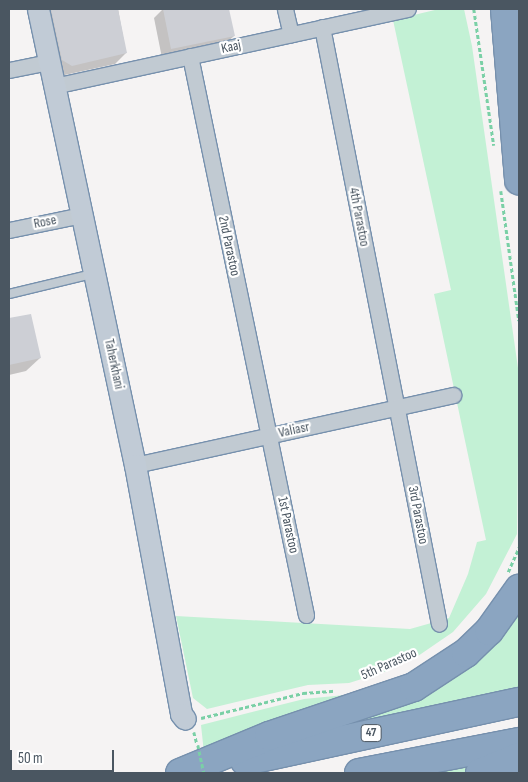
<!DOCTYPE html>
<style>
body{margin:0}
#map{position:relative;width:528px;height:782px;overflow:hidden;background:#f5f3f3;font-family:"Sofia Sans Condensed",sans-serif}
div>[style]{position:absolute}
.green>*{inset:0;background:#c3f1d5}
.shadow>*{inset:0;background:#0003}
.building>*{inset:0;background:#cdcfd5}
.path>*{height:2.5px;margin-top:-1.25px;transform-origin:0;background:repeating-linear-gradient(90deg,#7ad0a6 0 4px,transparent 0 6.5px)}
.roads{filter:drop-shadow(1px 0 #7690ad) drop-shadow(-1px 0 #7690ad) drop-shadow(0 1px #7690ad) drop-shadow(0 -1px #7690ad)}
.lane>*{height:8px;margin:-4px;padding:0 4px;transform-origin:4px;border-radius:4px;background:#c1cad2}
.street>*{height:15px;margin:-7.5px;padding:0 7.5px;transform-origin:7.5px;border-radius:7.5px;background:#c1cad2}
.secondary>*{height:21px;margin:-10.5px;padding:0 10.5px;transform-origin:10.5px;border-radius:10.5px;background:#c1cbd6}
.highway>*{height:28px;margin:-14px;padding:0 14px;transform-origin:14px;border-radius:14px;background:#8ba5c1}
.path-bridge>*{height:2.5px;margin-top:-1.25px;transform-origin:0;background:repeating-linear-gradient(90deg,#7ad0a6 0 4px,transparent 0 6.5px)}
span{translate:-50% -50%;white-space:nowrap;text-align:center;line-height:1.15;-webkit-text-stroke:4.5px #fff;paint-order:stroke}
.shield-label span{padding:1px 4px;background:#fff;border:1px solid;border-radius:4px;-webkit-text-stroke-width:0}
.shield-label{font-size:12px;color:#4a5661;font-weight:700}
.street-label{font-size:14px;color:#4a5661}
.frame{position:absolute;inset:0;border:10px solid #4a5661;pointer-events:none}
.scale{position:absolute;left:10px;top:750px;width:104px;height:22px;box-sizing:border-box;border:2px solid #4a5661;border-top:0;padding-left:6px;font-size:15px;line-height:18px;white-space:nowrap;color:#4a5661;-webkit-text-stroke:4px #fff;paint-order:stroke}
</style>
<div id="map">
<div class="green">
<div style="clip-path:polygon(439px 9px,464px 9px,472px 46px,519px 375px,517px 534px,486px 594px,453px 632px,418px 656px,384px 672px,349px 683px,308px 685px,207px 709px,193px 698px,176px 616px,410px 629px,449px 618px,468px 574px,477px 542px,486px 540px,434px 294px,451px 290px,393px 20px)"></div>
<div style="clip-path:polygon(519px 599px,519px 689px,271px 741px,399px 700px)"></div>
<div style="clip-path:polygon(355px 694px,204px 753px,201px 725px,304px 699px)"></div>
<div style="clip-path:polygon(519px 750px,471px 773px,412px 773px)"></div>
</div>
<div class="shadow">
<div style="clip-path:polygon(42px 9px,118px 9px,126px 53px,115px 64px,60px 76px)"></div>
<div style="clip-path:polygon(163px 9px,228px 9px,234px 36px,224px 45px,162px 58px,154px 18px)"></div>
<div style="clip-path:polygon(30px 315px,40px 358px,26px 371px,9px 375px,9px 320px)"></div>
</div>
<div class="building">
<div style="clip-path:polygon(51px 9px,118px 9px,127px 53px,72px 66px,62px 60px)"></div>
<div style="clip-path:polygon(163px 9px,229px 9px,235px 36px,171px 49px)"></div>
<div style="clip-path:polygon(31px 314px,41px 358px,9px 365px,9px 318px)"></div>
</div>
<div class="path">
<div style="left:474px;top:9px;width:138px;rotate:81.7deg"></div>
<div style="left:501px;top:191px;width:131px;rotate:82.1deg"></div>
<div style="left:508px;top:572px;width:27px;rotate:-66deg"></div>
<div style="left:201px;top:718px;width:105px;rotate:-13.8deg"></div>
<div style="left:303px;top:693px;width:32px;rotate:-4deg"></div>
<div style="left:194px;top:732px;width:12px;rotate:76deg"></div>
</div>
<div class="roads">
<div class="lane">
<div style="left:9px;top:294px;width:85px;rotate:-13.5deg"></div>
</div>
<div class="street">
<div style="left:285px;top:9px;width:26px;rotate:77deg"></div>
<div style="left:322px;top:27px;width:608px;rotate:78.91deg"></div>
<div style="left:190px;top:56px;width:571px;rotate:78.28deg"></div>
<div style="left:9px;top:70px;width:41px;rotate:-11.3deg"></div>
<div style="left:54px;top:86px;width:362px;rotate:-12.3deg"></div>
<div style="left:9px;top:230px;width:75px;rotate:-11.6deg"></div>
<div style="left:135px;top:465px;width:326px;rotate:-12.4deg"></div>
</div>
<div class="secondary">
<div style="left:38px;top:9px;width:466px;rotate:78deg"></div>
<div style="left:135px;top:465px;width:253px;rotate:79.5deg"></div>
<div style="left:181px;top:714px;width:6px;rotate:51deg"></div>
</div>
<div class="highway">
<div style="left:505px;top:9px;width:172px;rotate:85.3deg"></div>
<div style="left:245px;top:761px;width:280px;rotate:-12.2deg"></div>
<div style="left:180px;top:773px;width:96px;rotate:-22.6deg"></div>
<div style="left:269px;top:736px;width:153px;rotate:-18.7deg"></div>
<div style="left:414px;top:687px;width:62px;rotate:-33.2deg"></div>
<div style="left:466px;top:653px;width:32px;rotate:-44deg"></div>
<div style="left:489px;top:631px;width:52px;rotate:-54.5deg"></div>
<div style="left:359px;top:773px;width:163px;rotate:-11deg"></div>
<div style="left:480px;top:773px;width:42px;rotate:-22.3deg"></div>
</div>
</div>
<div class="path-bridge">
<div style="left:198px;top:745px;width:29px;rotate:78deg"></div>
</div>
<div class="shield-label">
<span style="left:371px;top:733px">47</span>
</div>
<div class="street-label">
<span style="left:231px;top:47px;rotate:-12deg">Kaaj</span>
<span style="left:359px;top:217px;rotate:79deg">4th Parastoo</span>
<span style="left:45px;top:222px;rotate:-11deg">Rose</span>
<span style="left:229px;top:246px;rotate:78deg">2nd Parastoo</span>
<span style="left:114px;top:364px;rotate:78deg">Taherkhani</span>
<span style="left:294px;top:430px;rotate:-12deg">Valiasr</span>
<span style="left:418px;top:515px;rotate:79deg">3rd Parastoo</span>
<span style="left:288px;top:525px;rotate:78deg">1st Parastoo</span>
<span style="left:389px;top:664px;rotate:-24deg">5th Parastoo</span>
</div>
<div class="frame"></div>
<div class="scale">50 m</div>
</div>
